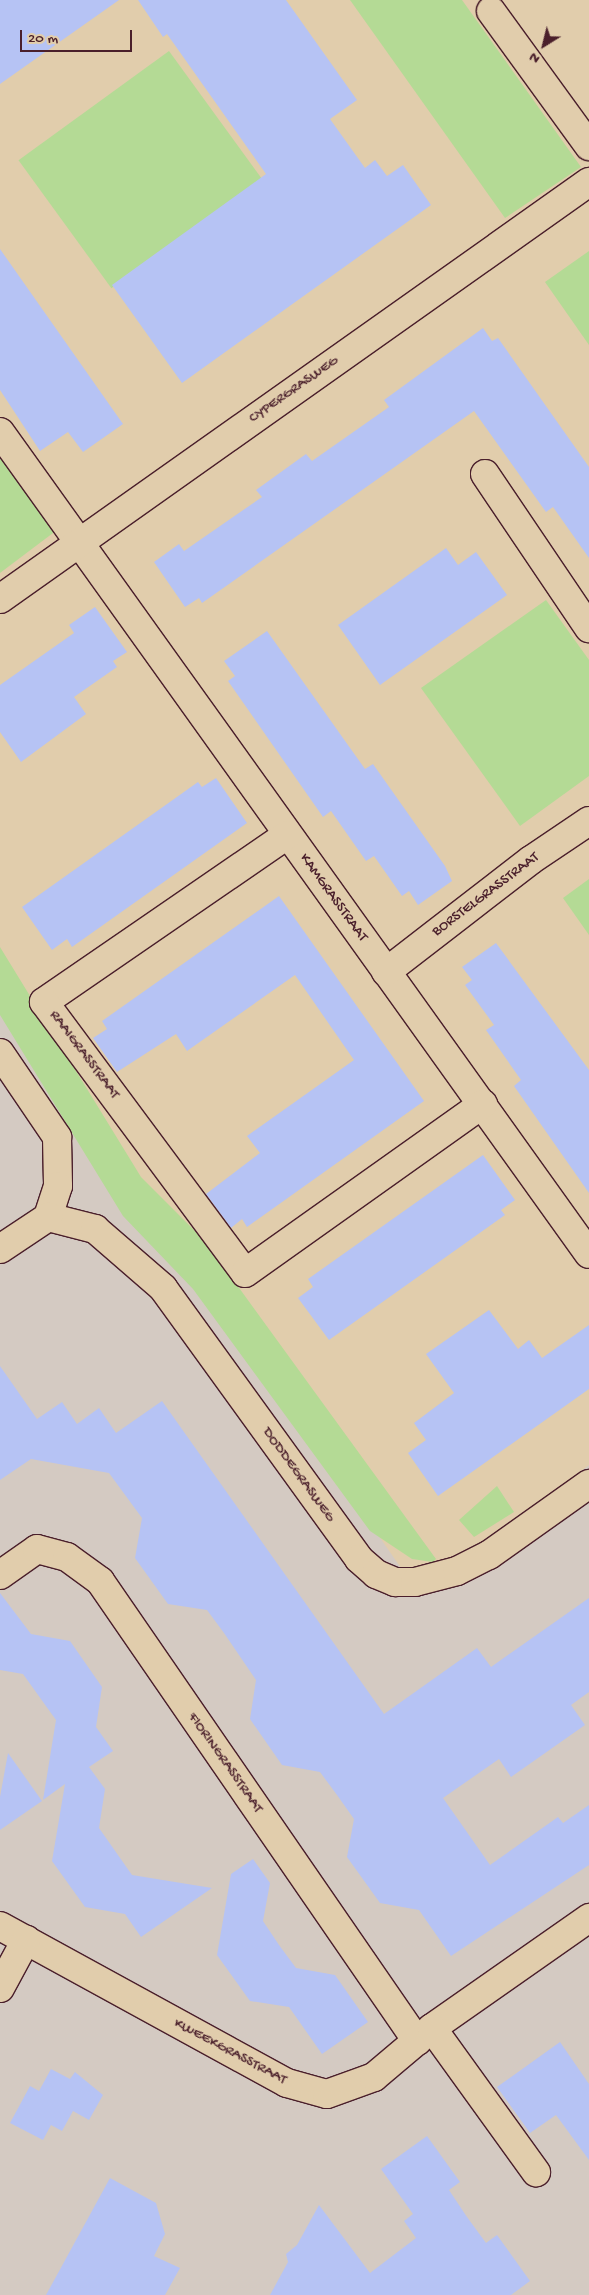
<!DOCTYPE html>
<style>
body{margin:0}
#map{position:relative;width:589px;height:2295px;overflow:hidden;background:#e1cdac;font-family:"Gochi Hand",sans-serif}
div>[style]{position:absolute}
.built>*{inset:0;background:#d4cac2}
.green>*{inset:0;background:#b4da95;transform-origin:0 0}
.building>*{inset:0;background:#b6c3f4}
.roads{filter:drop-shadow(1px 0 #4a1f2b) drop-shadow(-1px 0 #4a1f2b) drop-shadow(0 1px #4a1f2b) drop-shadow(0 -1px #4a1f2b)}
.street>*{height:28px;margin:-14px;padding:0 14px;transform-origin:14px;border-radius:14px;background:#e1cdac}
span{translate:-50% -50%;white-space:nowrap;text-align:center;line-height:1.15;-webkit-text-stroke:4.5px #e1cdac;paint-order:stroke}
.street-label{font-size:15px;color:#4a1f2b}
.north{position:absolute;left:519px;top:20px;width:50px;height:50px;-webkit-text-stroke:4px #e1cdac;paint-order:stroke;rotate:216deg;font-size:14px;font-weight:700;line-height:20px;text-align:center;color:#4a1f2b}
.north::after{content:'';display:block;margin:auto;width:18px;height:22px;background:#4a1f2b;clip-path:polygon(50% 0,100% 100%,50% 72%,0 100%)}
.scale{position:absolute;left:20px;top:30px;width:112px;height:22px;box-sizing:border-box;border:2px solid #4a1f2b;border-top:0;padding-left:6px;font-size:15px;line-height:18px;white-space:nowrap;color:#4a1f2b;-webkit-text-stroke:4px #e1cdac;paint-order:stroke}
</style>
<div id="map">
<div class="built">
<div style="clip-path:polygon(0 989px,419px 1594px,589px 1465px,589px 2295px,0 2295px)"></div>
</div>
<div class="green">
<div style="clip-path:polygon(350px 0,462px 0,581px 167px,505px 218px)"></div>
<div style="left:169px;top:51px;width:158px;height:186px;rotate:54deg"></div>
<div style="clip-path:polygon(589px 251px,589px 345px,545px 282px)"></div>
<div style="clip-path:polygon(0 450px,57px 530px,0 573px)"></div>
<div style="clip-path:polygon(546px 600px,589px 660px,589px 776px,520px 826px,421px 688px)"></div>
<div style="clip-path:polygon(589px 879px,589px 935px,563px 898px)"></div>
<div style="clip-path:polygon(0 947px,141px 1177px,195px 1231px,229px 1274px,436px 1559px,433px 1562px,412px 1559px,370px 1531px,193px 1289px,123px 1216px,0 1015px)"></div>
<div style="clip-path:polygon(497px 1486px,514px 1512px,474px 1537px,459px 1520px)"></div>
</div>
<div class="building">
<div style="clip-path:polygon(0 0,119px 0,0 84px)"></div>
<div style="clip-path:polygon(138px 0,286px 0,357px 100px,330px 119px,365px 168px,375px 160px,387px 176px,403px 165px,431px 205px,182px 383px,112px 285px,266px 174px,167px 34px,163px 37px)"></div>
<div style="clip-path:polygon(0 249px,123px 424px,83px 452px,68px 432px,40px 451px,0 390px)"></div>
<div style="clip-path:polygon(483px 328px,492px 341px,498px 338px,589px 467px,589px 558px,553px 507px,546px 512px,474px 411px,202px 603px,199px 598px,185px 607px,154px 562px,179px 544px,184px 551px,262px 497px,256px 490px,306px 454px,312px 461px,389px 407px,384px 400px)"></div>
<div style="clip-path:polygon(446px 548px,458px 565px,476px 552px,507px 595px,380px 685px,338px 625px)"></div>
<div style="clip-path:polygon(95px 607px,127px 652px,113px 661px,117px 667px,74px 697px,86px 714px,21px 762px,0 732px,0 685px,74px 633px,69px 625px)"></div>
<div style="clip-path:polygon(267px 631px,365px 769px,373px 764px,445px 866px,452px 881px,418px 905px,409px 891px,402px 896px,374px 856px,366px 861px,331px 811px,323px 817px,228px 681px,235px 676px,224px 661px)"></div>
<div style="clip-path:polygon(216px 778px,247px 823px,72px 947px,67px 939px,52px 950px,22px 907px,198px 782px,202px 787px)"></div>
<div style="clip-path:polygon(279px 896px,424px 1101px,247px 1227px,242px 1219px,231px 1228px,206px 1194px,260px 1153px,247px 1136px,354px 1060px,295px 975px,187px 1051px,176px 1034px,117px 1072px,93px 1038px,107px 1029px,102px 1021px)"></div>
<div style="clip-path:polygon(496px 943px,589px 1070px,589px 1193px,514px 1086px,521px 1080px,486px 1030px,494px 1025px,465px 985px,472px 980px,462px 967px)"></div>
<div style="clip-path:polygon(483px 1155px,515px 1200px,501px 1210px,505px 1215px,329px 1340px,298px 1298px,313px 1287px,308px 1279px)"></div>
<div style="clip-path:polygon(489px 1310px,518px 1349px,529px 1340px,542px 1358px,589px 1325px,589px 1389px,438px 1496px,408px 1453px,426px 1440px,414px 1423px,454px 1393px,426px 1354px)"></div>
<div style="clip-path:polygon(0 1366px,37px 1419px,62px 1402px,77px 1424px,99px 1408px,116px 1433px,162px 1401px,384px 1714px,477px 1648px,491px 1667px,589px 1598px,589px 1692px,571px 1705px,585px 1725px,511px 1777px,499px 1759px,443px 1798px,490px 1865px,558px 1817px,563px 1823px,589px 1805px,589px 1865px,451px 1956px,419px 1910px,380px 1903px,347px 1857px,354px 1819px,337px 1795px,320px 1772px,282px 1765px,250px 1719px,256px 1680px,224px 1633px,207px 1610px,168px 1604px,135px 1558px,142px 1518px,109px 1473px,31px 1459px,0 1480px)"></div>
<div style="clip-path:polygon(0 1593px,31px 1634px,70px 1641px,102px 1687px,96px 1727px,113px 1751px,89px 1767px,105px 1789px,99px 1828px,132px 1875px,212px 1888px,141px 1937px,125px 1914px,85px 1907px,52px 1861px,65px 1784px,43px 1800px,56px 1720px,23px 1674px,0 1670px)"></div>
<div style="clip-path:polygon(8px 1753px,42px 1801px,0 1830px,0 1797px)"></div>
<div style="clip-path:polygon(253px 1859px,270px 1883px,263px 1921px,279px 1945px,296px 1968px,335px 1975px,368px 2022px,322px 2054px,289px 2007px,250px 2001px,217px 1955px,231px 1874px)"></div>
<div style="clip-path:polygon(560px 2042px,589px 2084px,589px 2160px,556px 2115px,530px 2133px,497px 2087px)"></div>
<div style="clip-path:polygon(51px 2069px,70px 2079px,75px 2072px,103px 2095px,89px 2120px,73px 2111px,62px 2131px,51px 2125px,43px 2140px,10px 2123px,30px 2086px,39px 2091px)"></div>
<div style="clip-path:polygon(427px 2136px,460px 2182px,449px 2190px,467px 2217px,486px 2243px,497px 2235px,530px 2281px,511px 2295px,270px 2295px,288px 2262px,286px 2254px,297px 2245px,319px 2205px,370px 2273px,416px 2238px,404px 2221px,413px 2214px,381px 2169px)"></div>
<div style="clip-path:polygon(110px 2178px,156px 2203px,165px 2234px,154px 2256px,180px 2268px,165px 2295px,46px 2295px)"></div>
</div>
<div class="roads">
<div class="street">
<div style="left:491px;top:11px;width:167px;rotate:54deg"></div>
<div style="left:0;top:432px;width:1011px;rotate:54.38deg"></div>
<div style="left:485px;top:474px;width:186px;rotate:56deg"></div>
<div style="left:0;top:599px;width:722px;rotate:-35.3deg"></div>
<div style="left:287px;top:835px;width:295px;rotate:145.5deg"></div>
<div style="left:44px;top:1002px;width:337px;rotate:53.4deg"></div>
<div style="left:245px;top:1273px;width:292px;rotate:-35.4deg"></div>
<div style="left:386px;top:972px;width:183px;rotate:-37.7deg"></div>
<div style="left:531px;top:860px;width:70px;rotate:-33.9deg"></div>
<div style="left:0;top:1053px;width:102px;rotate:55.8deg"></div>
<div style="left:57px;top:1137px;width:49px;rotate:88.8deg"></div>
<div style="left:58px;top:1186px;width:33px;rotate:108deg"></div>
<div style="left:48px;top:1217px;width:49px;rotate:14.3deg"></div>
<div style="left:95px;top:1229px;width:90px;rotate:40.9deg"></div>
<div style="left:163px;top:1288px;width:334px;rotate:54.1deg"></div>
<div style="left:359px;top:1559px;width:23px;rotate:41deg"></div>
<div style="left:376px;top:1574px;width:21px;rotate:23deg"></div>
<div style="left:395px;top:1582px;width:20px"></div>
<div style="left:415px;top:1582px;width:43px;rotate:-14.7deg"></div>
<div style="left:457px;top:1571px;width:36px;rotate:-27deg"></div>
<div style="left:489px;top:1555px;width:123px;rotate:-35.4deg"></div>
<div style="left:0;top:1249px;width:58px;rotate:-33.7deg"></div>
<div style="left:0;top:1575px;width:45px;rotate:-35.1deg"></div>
<div style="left:37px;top:1549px;width:31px;rotate:15deg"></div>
<div style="left:67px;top:1557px;width:41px;rotate:36deg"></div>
<div style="left:100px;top:1581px;width:559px;rotate:55.43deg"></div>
<div style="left:0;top:1926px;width:327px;rotate:28.7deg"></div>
<div style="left:287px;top:2083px;width:41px;rotate:15.4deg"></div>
<div style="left:327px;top:2094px;width:50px;rotate:-19.9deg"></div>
<div style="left:374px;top:2077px;width:76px;rotate:-40.2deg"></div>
<div style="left:432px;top:2028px;width:192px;rotate:-35deg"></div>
<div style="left:0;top:1988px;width:55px;rotate:-61.6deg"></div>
<div style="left:432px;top:2028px;width:178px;rotate:54.2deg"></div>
</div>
</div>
<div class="street-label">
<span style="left:294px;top:390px;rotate:-35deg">CYPERGRASWEG</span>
<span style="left:486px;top:895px;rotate:-37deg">BORSTELGRASSTRAAT</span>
<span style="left:333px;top:898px;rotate:54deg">KAMGRASSTRAAT</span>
<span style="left:84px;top:1055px;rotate:53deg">RAAIGRASSTRAAT</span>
<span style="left:298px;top:1475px;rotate:54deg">DODDEGRASWEG</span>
<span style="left:225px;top:1763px;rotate:55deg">FIORINGRASSTRAAT</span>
<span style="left:230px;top:2052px;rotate:28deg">KWEEKGRASSTRAAT</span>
</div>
<div class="north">N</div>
<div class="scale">20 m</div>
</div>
